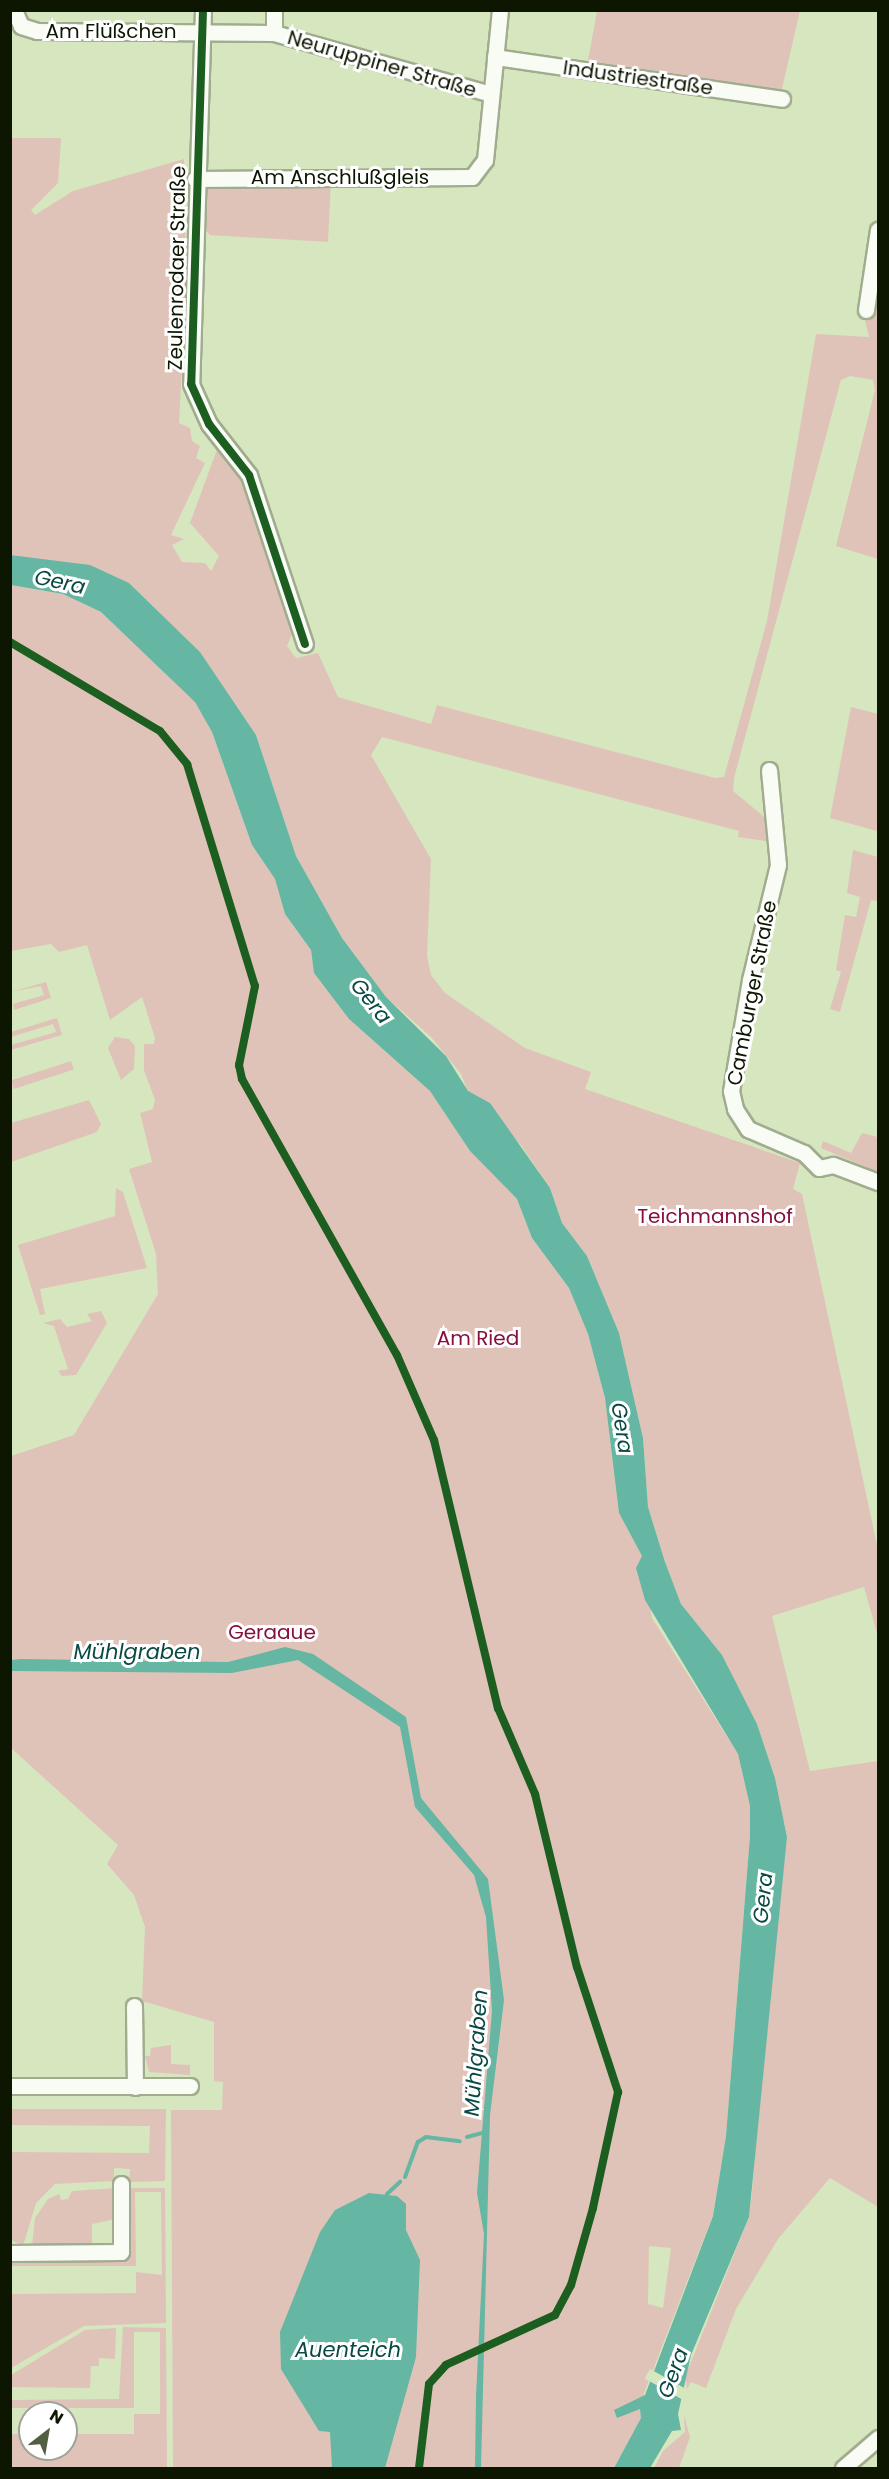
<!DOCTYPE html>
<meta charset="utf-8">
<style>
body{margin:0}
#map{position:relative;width:889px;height:2479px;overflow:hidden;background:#d6e6bf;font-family:Poppins,sans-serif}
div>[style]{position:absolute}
.green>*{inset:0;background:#e0c3b8;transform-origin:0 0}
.water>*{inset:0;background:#65b6a2}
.pier>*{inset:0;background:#d6e6bf;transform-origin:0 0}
.stream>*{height:4px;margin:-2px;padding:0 2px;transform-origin:2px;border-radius:2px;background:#65b6a2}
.roads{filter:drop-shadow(2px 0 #a0ac8e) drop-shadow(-2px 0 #a0ac8e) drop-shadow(0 2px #a0ac8e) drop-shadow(0 -2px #a0ac8e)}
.minor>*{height:15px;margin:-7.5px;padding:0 7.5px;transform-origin:7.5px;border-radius:7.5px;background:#f9fbf5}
.cycleway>*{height:8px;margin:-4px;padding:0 4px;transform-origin:4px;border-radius:4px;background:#1b5e20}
span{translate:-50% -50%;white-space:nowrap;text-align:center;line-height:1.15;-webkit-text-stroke:6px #fff;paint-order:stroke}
.street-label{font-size:20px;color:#0d1600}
.park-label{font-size:20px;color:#860f3d}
.water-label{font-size:21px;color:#084943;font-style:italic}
.frame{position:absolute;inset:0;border:12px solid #0d1600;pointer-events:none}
.north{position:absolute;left:18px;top:2401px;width:60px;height:60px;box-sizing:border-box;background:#fff;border:2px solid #9ea299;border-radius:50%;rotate:31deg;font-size:16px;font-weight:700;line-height:24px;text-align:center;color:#0d1600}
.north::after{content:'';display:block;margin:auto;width:21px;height:27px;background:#535f43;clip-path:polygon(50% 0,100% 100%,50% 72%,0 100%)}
</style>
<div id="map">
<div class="green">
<div style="clip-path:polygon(597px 11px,800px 11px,780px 97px,587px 66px)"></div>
<div style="clip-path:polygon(10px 138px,61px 138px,58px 183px,31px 210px,35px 215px,73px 191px,184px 159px,186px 290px,179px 423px,190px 428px,192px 441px,200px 446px,196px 458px,205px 463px,171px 535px,184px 539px,172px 545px,182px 562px,205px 563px,211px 571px,219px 556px,190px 523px,218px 447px,245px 484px,295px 626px,287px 646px,296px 658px,318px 653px,338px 697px,431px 724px,437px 705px,715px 778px,724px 777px,767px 621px,816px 334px,869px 337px,865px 321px,878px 282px,878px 559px,836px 546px,875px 390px,873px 380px,850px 376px,841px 380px,734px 778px,733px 791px,769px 821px,772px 842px,738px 837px,739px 831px,382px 737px,371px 755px,431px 859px,427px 956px,431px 975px,445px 993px,525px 1048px,591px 1072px,585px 1089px,800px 1163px,793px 1189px,802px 1194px,878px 1550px,878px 1637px,864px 1587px,772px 1616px,810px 1771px,878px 1761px,878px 2207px,830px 2178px,778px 2239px,736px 2309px,706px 2388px,691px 2382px,687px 2389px,685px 2377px,749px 2217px,752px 2193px,766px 2005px,787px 1837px,775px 1778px,757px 1724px,722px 1655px,681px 1604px,665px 1562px,648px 1507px,643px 1438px,619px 1333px,587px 1256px,562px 1223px,550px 1188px,521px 1145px,468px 1092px,461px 1074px,431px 1037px,386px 997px,342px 938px,296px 856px,256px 735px,200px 652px,129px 583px,109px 574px,11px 555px)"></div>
<div style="clip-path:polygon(331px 180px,328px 242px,210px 235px,202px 226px,208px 187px)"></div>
<div style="clip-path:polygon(evenodd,11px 585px,63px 594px,101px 612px,195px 701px,212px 732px,252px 845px,275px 879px,285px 914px,311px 950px,314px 973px,349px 1019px,430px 1091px,470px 1151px,517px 1199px,532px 1238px,569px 1288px,588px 1334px,605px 1398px,619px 1513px,642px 1556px,652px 1618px,738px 1754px,750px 1806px,750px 1836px,726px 2136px,713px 2215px,641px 2401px,641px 2418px,614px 2468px,173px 2468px,171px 2110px,222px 2110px,223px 2082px,214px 2081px,214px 2022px,142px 2001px,145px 1927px,134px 1895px,107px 1864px,118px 1845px,11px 1748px,11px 1456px,74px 1435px,158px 1294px,156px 1254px,129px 1169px,152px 1162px,140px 1113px,153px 1109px,155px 1100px,144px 1070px,144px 1044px,154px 1044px,155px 1038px,142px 997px,110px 1020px,87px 945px,59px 952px,51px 944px,11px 951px,11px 585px,649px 2246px,671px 2248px,663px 2308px,648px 2304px,649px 2246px)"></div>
<div style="clip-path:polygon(851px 707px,878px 714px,877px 831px,830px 818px)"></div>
<div style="clip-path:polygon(853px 850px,878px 857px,878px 901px,871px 900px,840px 1012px,830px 1009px,841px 972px,836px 970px,843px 927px,845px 915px,856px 917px,860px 897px,847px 893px)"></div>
<div style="clip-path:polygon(46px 982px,51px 998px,14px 1010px,13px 1004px,44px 995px,41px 986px,11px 992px)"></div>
<div style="clip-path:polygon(57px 1018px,62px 1035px,11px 1050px,11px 1045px,56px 1032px,53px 1024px,11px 1037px,11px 1032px)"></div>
<div style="clip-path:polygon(115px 1037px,129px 1039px,135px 1046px,134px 1069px,121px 1080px,108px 1048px)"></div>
<div style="left:71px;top:1061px;width:9px;height:63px;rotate:72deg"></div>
<div style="clip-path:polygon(89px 1100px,101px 1124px,97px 1132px,11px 1162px,11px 1123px)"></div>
<div style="clip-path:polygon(862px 1133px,878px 1137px,878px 1172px,821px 1148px,823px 1141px,851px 1153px)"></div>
<div style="clip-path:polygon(116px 1188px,123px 1192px,147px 1268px,40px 1289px,45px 1314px,40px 1315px,18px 1245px,115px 1216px)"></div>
<div style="clip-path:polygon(101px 1311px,107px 1323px,76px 1375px,62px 1376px,58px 1371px,68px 1369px,54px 1326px,43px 1323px,60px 1319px,67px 1327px,92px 1321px,87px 1314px)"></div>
<div style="clip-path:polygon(171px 2045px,171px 2064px,190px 2065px,190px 2075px,149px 2072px,145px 2056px,150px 2056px,151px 2048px)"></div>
<div style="clip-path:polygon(11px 2109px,166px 2109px,165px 2181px,129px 2182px,130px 2169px,114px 2168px,114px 2181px,55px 2184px,36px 2203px,23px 2246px,11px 2240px,11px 2152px,149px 2153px,150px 2126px,11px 2125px)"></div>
<div style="clip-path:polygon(116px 2188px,116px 2219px,92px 2224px,92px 2245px,32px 2246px,35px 2218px,48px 2199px,59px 2194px,61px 2200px,68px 2199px,72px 2191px)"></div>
<div style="clip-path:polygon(126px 2188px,165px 2188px,166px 2323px,84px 2326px,11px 2368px,11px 2294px,136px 2293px,136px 2272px,162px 2275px,161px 2192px,135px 2192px,136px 2266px,11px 2266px,11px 2257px,122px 2257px)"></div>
<div style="clip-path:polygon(123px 2327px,166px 2328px,167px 2468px,11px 2468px,11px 2434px,30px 2434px,30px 2449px,66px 2449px,66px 2434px,134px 2434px,134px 2414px,160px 2414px,160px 2332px,134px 2332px,134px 2408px,11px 2408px,11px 2400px,119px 2399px)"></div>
<div style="clip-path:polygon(116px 2328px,115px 2359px,99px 2358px,99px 2366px,91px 2366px,90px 2388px,11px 2387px,11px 2375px,85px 2330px)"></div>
<div style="clip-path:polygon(684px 2415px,690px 2437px,679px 2468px,654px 2468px,663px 2451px,685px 2432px)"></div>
</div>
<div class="water">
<div style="clip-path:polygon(10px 555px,90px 565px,129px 583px,200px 652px,256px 735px,296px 856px,342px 938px,386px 997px,446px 1056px,468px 1091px,490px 1103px,550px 1188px,562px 1223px,587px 1256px,619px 1333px,643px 1438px,648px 1507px,665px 1562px,681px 1604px,722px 1655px,757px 1724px,775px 1778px,787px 1837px,749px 2217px,691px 2355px,678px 2414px,681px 2430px,672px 2431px,650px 2468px,614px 2468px,641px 2418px,640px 2409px,617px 2418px,614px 2410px,645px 2395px,713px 2216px,726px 2136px,750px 1836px,750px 1806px,738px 1754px,645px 1600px,636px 1568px,642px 1556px,619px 1513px,605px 1398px,588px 1334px,569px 1288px,532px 1238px,517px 1199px,470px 1151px,430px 1091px,349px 1019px,314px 973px,311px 950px,285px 914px,275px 879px,252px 845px,212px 732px,195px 702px,101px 612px,63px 594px,11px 585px)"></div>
<div style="clip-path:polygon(285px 1647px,313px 1654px,406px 1717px,421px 1798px,488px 1879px,504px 2000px,490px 2115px,481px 2468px,475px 2468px,476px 2396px,484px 2234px,477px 2193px,492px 2011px,486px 1917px,474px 1875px,415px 1807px,400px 1727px,298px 1660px,232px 1673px,11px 1671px,11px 1660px,21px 1659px,228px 1662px)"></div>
<div style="clip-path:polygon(369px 2193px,397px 2196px,406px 2204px,406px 2230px,420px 2260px,416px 2357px,385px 2468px,332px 2468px,330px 2432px,319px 2431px,281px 2369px,280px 2332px,320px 2232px,335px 2210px)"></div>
</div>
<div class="pier">
<div style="left:650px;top:2369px;width:45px;height:11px;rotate:29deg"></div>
</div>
<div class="stream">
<div style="left:467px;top:2137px;width:20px;rotate:-15deg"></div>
<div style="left:405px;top:2177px;width:37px;rotate:-70deg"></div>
<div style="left:418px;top:2142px;width:9px;rotate:-32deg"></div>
<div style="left:426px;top:2137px;width:34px;rotate:7deg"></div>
<div style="left:387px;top:2194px;width:18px;rotate:-43deg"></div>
</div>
<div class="roads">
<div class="minor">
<div style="left:14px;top:10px;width:17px;rotate:66deg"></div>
<div style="left:21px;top:26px;width:17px;rotate:17deg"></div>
<div style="left:37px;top:31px;width:237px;rotate:0.5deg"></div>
<div style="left:274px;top:33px;width:225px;rotate:15.7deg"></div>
<div style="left:203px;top:10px;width:374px;rotate:91.8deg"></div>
<div style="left:191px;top:384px;width:44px;rotate:65.8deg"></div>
<div style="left:209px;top:424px;width:65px;rotate:51.9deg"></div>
<div style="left:249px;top:475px;width:178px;rotate:71.7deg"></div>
<div style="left:274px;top:10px;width:23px;rotate:90deg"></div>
<div style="left:495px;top:57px;width:290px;rotate:8.3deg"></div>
<div style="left:195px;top:179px;width:277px;rotate:-0.4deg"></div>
<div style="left:472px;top:177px;width:21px;rotate:-53deg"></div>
<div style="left:485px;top:160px;width:151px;rotate:-84.3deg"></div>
<div style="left:866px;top:310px;width:81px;rotate:-81.5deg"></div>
<div style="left:769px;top:770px;width:95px;rotate:84.6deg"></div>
<div style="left:778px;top:865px;width:118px;rotate:103.7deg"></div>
<div style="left:750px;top:980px;width:113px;rotate:99.7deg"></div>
<div style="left:731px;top:1091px;width:18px;rotate:77deg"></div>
<div style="left:735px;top:1109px;width:24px;rotate:57deg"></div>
<div style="left:748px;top:1129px;width:61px;rotate:23.2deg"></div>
<div style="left:804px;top:1153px;width:21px;rotate:45deg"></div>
<div style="left:819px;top:1168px;width:14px;rotate:-12deg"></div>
<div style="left:833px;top:1165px;width:48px;rotate:20.7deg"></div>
<div style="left:134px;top:2006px;width:81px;rotate:89.3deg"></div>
<div style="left:10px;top:2086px;width:180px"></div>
<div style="left:10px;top:2253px;width:111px;rotate:-0.5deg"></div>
<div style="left:121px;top:2252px;width:68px;rotate:-90deg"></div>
<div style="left:843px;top:2468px;width:46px;rotate:-40.6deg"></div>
</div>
</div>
<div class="cycleway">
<div style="left:203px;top:10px;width:374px;rotate:91.8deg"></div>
<div style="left:191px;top:384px;width:44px;rotate:65.8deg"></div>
<div style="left:209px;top:424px;width:65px;rotate:51.9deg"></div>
<div style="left:249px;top:475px;width:178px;rotate:71.7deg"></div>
<div style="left:10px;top:642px;width:174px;rotate:30.7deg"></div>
<div style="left:160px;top:731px;width:43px;rotate:50.7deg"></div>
<div style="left:187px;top:764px;width:232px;rotate:73deg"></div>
<div style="left:255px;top:986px;width:81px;rotate:101.4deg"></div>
<div style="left:239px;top:1065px;width:14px;rotate:78deg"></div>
<div style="left:242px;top:1079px;width:317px;rotate:60.7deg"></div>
<div style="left:397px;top:1355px;width:93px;rotate:66.5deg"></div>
<div style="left:434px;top:1440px;width:276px;rotate:76.6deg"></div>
<div style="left:498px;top:1708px;width:94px;rotate:66.7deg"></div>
<div style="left:535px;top:1794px;width:178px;rotate:76.4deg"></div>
<div style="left:577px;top:1967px;width:132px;rotate:71.8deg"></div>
<div style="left:618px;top:2092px;width:119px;rotate:102.2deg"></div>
<div style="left:593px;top:2208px;width:80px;rotate:105.9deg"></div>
<div style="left:571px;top:2285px;width:34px;rotate:118deg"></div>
<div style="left:555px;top:2315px;width:120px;rotate:155.4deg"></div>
<div style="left:446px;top:2365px;width:25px;rotate:132deg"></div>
<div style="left:429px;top:2384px;width:85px;rotate:96.8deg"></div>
</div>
<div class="street-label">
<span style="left:111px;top:31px">Am Flüßchen</span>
<span style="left:382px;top:64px;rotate:16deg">Neuruppiner Straße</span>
<span style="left:638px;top:78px;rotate:8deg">Industriestraße</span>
<span style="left:340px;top:177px">Am Anschlußgleis</span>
<span style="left:177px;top:268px;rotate:-89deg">Zeulenrodaer Straße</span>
<span style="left:752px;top:993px;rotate:-79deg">Camburger Straße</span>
</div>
<div class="park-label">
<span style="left:715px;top:1216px">Teichmannshof</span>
<span style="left:478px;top:1338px">Am Ried</span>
<span style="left:272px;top:1632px">Geraaue</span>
</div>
<div class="water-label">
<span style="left:60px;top:582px;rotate:12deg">Gera</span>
<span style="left:371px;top:1001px;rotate:51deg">Gera</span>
<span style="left:622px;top:1428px;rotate:81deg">Gera</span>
<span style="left:137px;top:1652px">Mühlgraben</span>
<span style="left:763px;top:1898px;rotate:-84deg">Gera</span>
<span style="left:476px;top:2053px;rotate:-86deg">Mühlgraben</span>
<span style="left:348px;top:2350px">Auenteich</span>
<span style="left:673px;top:2373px;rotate:-70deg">Gera</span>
</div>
<div class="frame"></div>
<div class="north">N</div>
</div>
